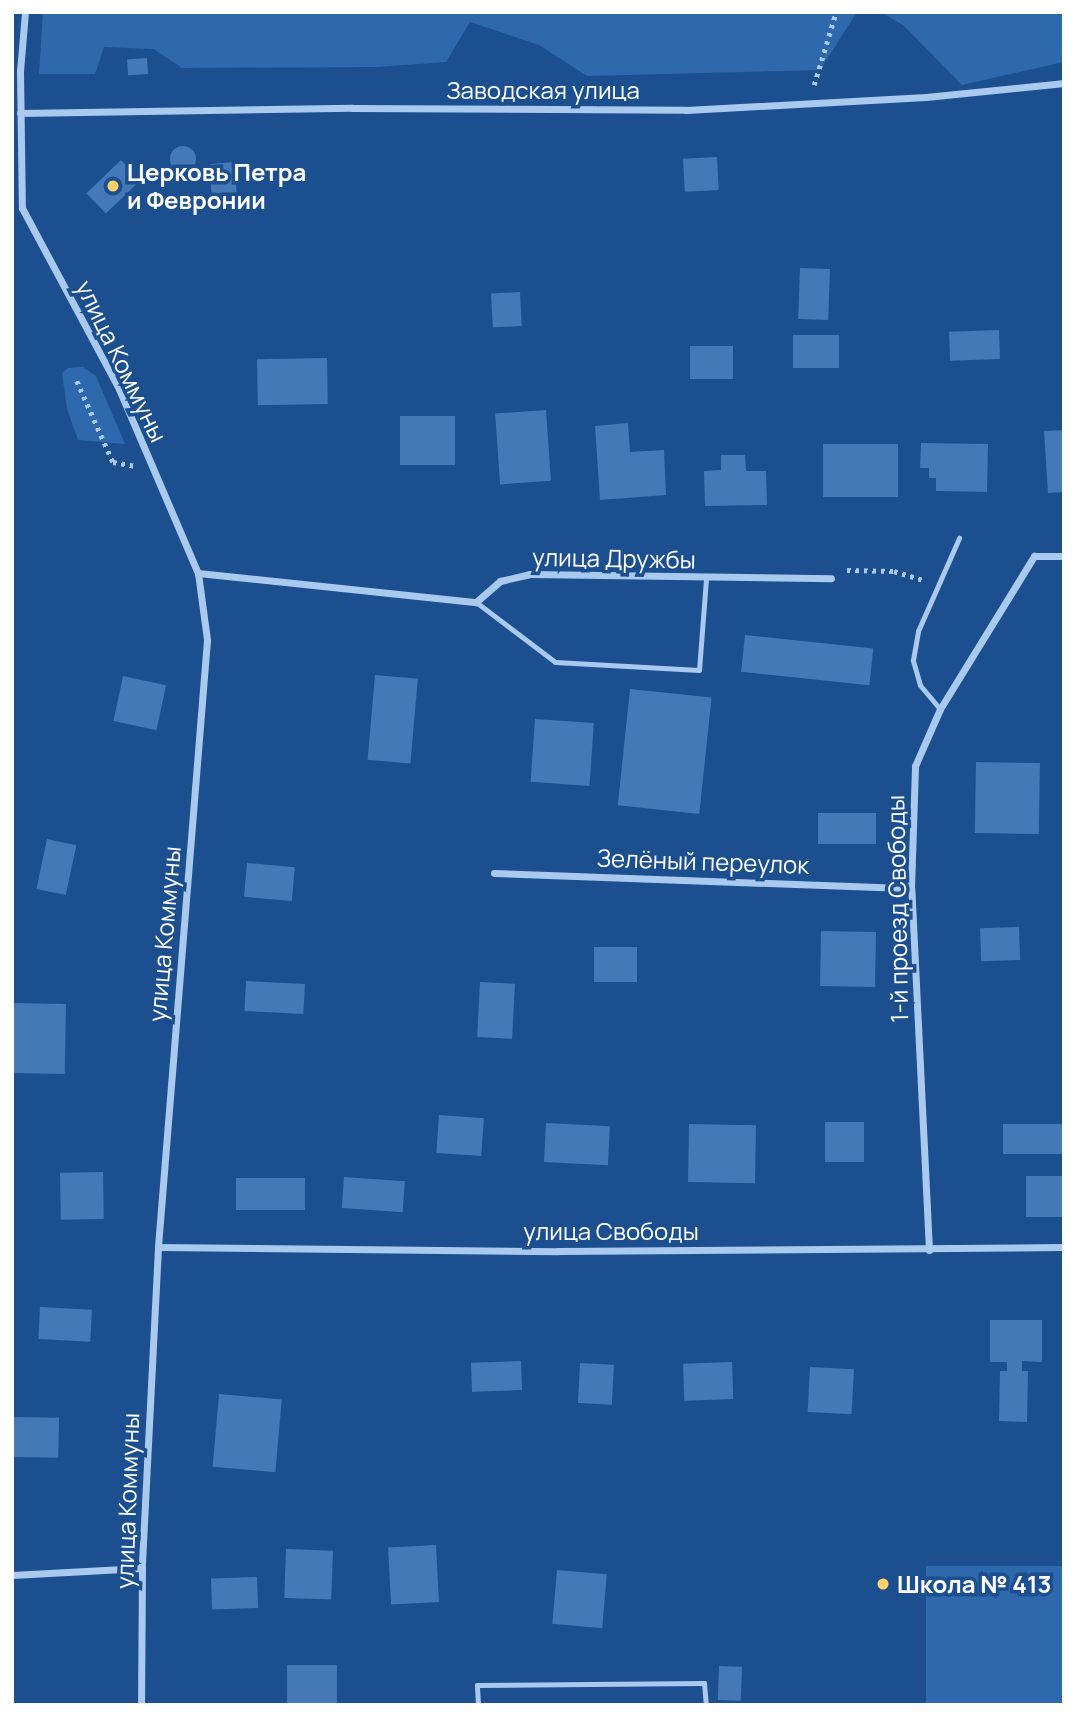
<!DOCTYPE html>
<meta charset="utf-8">
<style>
body{margin:0}
#map{position:relative;width:1076px;height:1717px;overflow:hidden;background:#1b4f8f;font-family:Manrope,sans-serif}
div>[style]{position:absolute}
.green>*{inset:0;background:#2e69ad;transform-origin:0 0}
.building>*{inset:0;background:#4478b7;transform-origin:0 0}
.round{border-radius:50%}
.path>*{height:4.5px;margin-top:-2.25px;transform-origin:0;background:repeating-linear-gradient(90deg,#a9c9ee 0 3.5px,transparent 0 8.5px)}
.lane>*{height:5px;margin:-2.5px;padding:0 2.5px;transform-origin:2.5px;border-radius:2.5px;background:#a9c9ee}
.street>*{height:7px;margin:-3.5px;padding:0 3.5px;transform-origin:3.5px;border-radius:3.5px;background:#a9c9ee}
.dots>*{width:19px;height:19px;translate:-50% -50%;box-sizing:border-box;border:4px solid #1b4f8f;border-radius:50%}
span{translate:-50% -50%;white-space:nowrap;text-align:center;line-height:1.15;-webkit-text-stroke:7px #1b4f8f;paint-order:stroke}
.street-label{font-size:24px;color:#fff}
.poi-label{font-size:24px;color:#fff;font-weight:700}
.left{translate:0 -50%;text-align:left}
.frame{position:absolute;inset:0;border:14px solid #fff;pointer-events:none}
</style>
<div id="map">
<div class="green">
<div style="clip-path:polygon(43px 12px,857px 12px,820px 70px,587px 76px,539px 45px,470px 22px,446px 62px,378px 67px,182px 68px,154px 49px,104px 47px,95px 74px,39px 74px)"></div>
<div style="clip-path:polygon(881px 12px,1064px 12px,1064px 62px,962px 85px,903px 25px)"></div>
<div style="clip-path:polygon(83px 367px,96px 376px,125px 444px,78px 440px,67px 409px,62px 373px,68px 368px)"></div>
<div style="left:926px;top:1566px;width:138px;height:139px"></div>
</div>
<div class="building">
<div style="left:147px;top:58px;width:16px;height:20px;rotate:86deg"></div>
<div class="round" style="left:170px;top:146px;width:26px;height:26px"></div>
<div style="left:717px;top:157px;width:33px;height:34px;rotate:87deg"></div>
<div style="left:121px;top:160px;width:28px;height:48px;rotate:46deg"></div>
<div style="left:234px;top:162px;width:47px;height:25px;rotate:85deg"></div>
<div style="left:800px;top:268px;width:30px;height:51px;rotate:2deg"></div>
<div style="left:520px;top:292px;width:34px;height:29px;rotate:87deg"></div>
<div style="left:999px;top:330px;width:29px;height:50px;rotate:88deg"></div>
<div style="left:793px;top:335px;width:46px;height:33px"></div>
<div style="left:690px;top:346px;width:43px;height:33px"></div>
<div style="left:327px;top:358px;width:46px;height:70px;rotate:89deg"></div>
<div style="left:546px;top:410px;width:71px;height:51px;rotate:86deg"></div>
<div style="left:400px;top:416px;width:55px;height:49px"></div>
<div style="clip-path:polygon(628px 423px,630px 452px,664px 450px,666px 495px,600px 500px,595px 426px)"></div>
<div style="clip-path:polygon(1064px 430px,1064px 492px,1048px 493px,1044px 431px)"></div>
<div style="clip-path:polygon(921px 443px,988px 444px,987px 492px,936px 491px,936px 478px,929px 478px,929px 468px,920px 468px)"></div>
<div style="left:898px;top:444px;width:53px;height:75px;rotate:90deg"></div>
<div style="clip-path:polygon(721px 455px,745px 455px,746px 471px,766px 471px,767px 505px,705px 506px,704px 471px,721px 470px)"></div>
<div style="left:745px;top:635px;width:129px;height:37px;rotate:6deg"></div>
<div style="left:375px;top:675px;width:43px;height:85px;rotate:5deg"></div>
<div style="left:123px;top:676px;width:44px;height:46px;rotate:12deg"></div>
<div style="left:630px;top:689px;width:82px;height:117px;rotate:6deg"></div>
<div style="left:535px;top:719px;width:59px;height:63px;rotate:4deg"></div>
<div style="left:976px;top:762px;width:64px;height:71px;rotate:1deg"></div>
<div style="left:818px;top:813px;width:58px;height:31px"></div>
<div style="left:47px;top:839px;width:30px;height:51px;rotate:12deg"></div>
<div style="left:247px;top:863px;width:48px;height:34px;rotate:5deg"></div>
<div style="left:1019px;top:927px;width:33px;height:39px;rotate:88deg"></div>
<div style="left:821px;top:931px;width:55px;height:55px;rotate:1deg"></div>
<div style="left:594px;top:947px;width:43px;height:35px"></div>
<div style="left:246px;top:981px;width:59px;height:30px;rotate:3deg"></div>
<div style="left:480px;top:982px;width:35px;height:55px;rotate:3deg"></div>
<div style="left:13px;top:1003px;width:53px;height:70px;rotate:1deg"></div>
<div style="left:439px;top:1115px;width:45px;height:38px;rotate:4deg"></div>
<div style="left:825px;top:1122px;width:39px;height:40px"></div>
<div style="left:546px;top:1123px;width:64px;height:39px;rotate:3deg"></div>
<div style="left:689px;top:1124px;width:67px;height:58px;rotate:1deg"></div>
<div style="left:1064px;top:1124px;width:30px;height:61px;rotate:90deg"></div>
<div style="left:103px;top:1172px;width:47px;height:43px;rotate:89deg"></div>
<div style="left:1064px;top:1176px;width:41px;height:38px;rotate:90deg"></div>
<div style="left:344px;top:1177px;width:61px;height:31px;rotate:4deg"></div>
<div style="left:236px;top:1178px;width:69px;height:32px"></div>
<div style="left:40px;top:1307px;width:52px;height:32px;rotate:3deg"></div>
<div style="clip-path:polygon(990px 1320px,1042px 1320px,1042px 1362px,1022px 1361px,1022px 1371px,1028px 1371px,1027px 1422px,999px 1421px,1000px 1371px,1007px 1371px,1007px 1362px,990px 1362px)"></div>
<div style="left:521px;top:1361px;width:29px;height:50px;rotate:88deg"></div>
<div style="left:732px;top:1362px;width:37px;height:49px;rotate:88deg"></div>
<div style="left:580px;top:1363px;width:34px;height:40px;rotate:3deg"></div>
<div style="left:810px;top:1367px;width:44px;height:45px;rotate:3deg"></div>
<div style="left:219px;top:1394px;width:63px;height:73px;rotate:5deg"></div>
<div style="left:12px;top:1417px;width:47px;height:40px;rotate:1deg"></div>
<div style="left:436px;top:1545px;width:57px;height:48px;rotate:87deg"></div>
<div style="left:286px;top:1549px;width:47px;height:49px;rotate:2deg"></div>
<div style="left:557px;top:1570px;width:50px;height:54px;rotate:5deg"></div>
<div style="left:257px;top:1577px;width:31px;height:46px;rotate:88deg"></div>
<div style="left:287px;top:1665px;width:50px;height:40px"></div>
<div style="left:719px;top:1666px;width:23px;height:34px;rotate:2deg"></div>
</div>
<div class="path">
<div style="left:814px;top:85px;width:76px;rotate:-73.2deg"></div>
<div style="left:77px;top:381px;width:89px;rotate:66deg"></div>
<div style="left:113px;top:462px;width:22px;rotate:10deg"></div>
<div style="left:847px;top:570px;width:47px;rotate:1.2deg"></div>
<div style="left:894px;top:571px;width:31px;rotate:17deg"></div>
</div>
<div class="lane">
<div style="left:476px;top:602px;width:99px;rotate:37.2deg"></div>
<div style="left:555px;top:662px;width:144px;rotate:3.2deg"></div>
<div style="left:699px;top:670px;width:92px;rotate:-85.6deg"></div>
<div style="left:940px;top:709px;width:31px;rotate:-130deg"></div>
<div style="left:920px;top:685px;width:26px;rotate:-106deg"></div>
<div style="left:913px;top:660px;width:29px;rotate:-80deg"></div>
<div style="left:918px;top:631px;width:102px;rotate:-66.2deg"></div>
<div style="left:478px;top:1705px;width:20px;rotate:-93deg"></div>
<div style="left:477px;top:1685px;width:227px;rotate:-0.5deg"></div>
<div style="left:704px;top:1683px;width:22px;rotate:85deg"></div>
</div>
<div class="street">
<div style="left:25px;top:12px;width:59px;rotate:94.8deg"></div>
<div style="left:20px;top:71px;width:137px;rotate:89.2deg"></div>
<div style="left:22px;top:208px;width:205px;rotate:61.8deg"></div>
<div style="left:119px;top:389px;width:200px;rotate:66.8deg"></div>
<div style="left:198px;top:573px;width:68px;rotate:82.3deg"></div>
<div style="left:207px;top:640px;width:609px;rotate:94.62deg"></div>
<div style="left:158px;top:1247px;width:321px;rotate:92.9deg"></div>
<div style="left:142px;top:1568px;width:137px;rotate:90.4deg"></div>
<div style="left:20px;top:113px;width:332px;rotate:-0.9deg"></div>
<div style="left:352px;top:108px;width:334px;rotate:0.3deg"></div>
<div style="left:686px;top:110px;width:240px;rotate:-3.1deg"></div>
<div style="left:926px;top:97px;width:139px;rotate:-5.8deg"></div>
<div style="left:198px;top:573px;width:280px;rotate:6deg"></div>
<div style="left:476px;top:602px;width:32px;rotate:-41deg"></div>
<div style="left:500px;top:581px;width:31px;rotate:-13deg"></div>
<div style="left:530px;top:574px;width:301px;rotate:0.8deg"></div>
<div style="left:494px;top:873px;width:417px;rotate:2.1deg"></div>
<div style="left:158px;top:1247px;width:400px;rotate:0.6deg"></div>
<div style="left:558px;top:1251px;width:506px;rotate:-0.45deg"></div>
<div style="left:929px;top:1250px;width:362px;rotate:-92.8deg"></div>
<div style="left:911px;top:888px;width:122px;rotate:-88.1deg"></div>
<div style="left:915px;top:766px;width:62px;rotate:-66.3deg"></div>
<div style="left:940px;top:709px;width:180px;rotate:-58.4deg"></div>
<div style="left:1034px;top:556px;width:30px"></div>
<div style="left:12px;top:1575px;width:130px;rotate:-3.1deg"></div>
</div>
<div class="dots">
<div style="left:113px;top:186px;background:#ffd166"></div>
<div style="left:883px;top:1584px;background:#ffd166"></div>
</div>
<div class="street-label">
<span style="left:543px;top:90px">Заводская улица</span>
<span style="left:122px;top:361px;rotate:64deg">улица Коммуны</span>
<span style="left:614px;top:558px;rotate:1deg">улица Дружбы</span>
<span style="left:703px;top:861px;rotate:2deg">Зелёный переулок</span>
<span style="left:897px;top:909px;rotate:-91deg">1-й проезд Свободы</span>
<span style="left:164px;top:934px;rotate:-85deg">улица Коммуны</span>
<span style="left:611px;top:1231px">улица Свободы</span>
<span style="left:127px;top:1501px;rotate:-88deg">улица Коммуны</span>
</div>
<div class="poi-label">
<span class="left" style="left:127px;top:186px">Церковь Петра<br>и Февронии</span>
<span class="left" style="left:897px;top:1584px">Школа № 413</span>
</div>
<div class="frame"></div>
</div>
